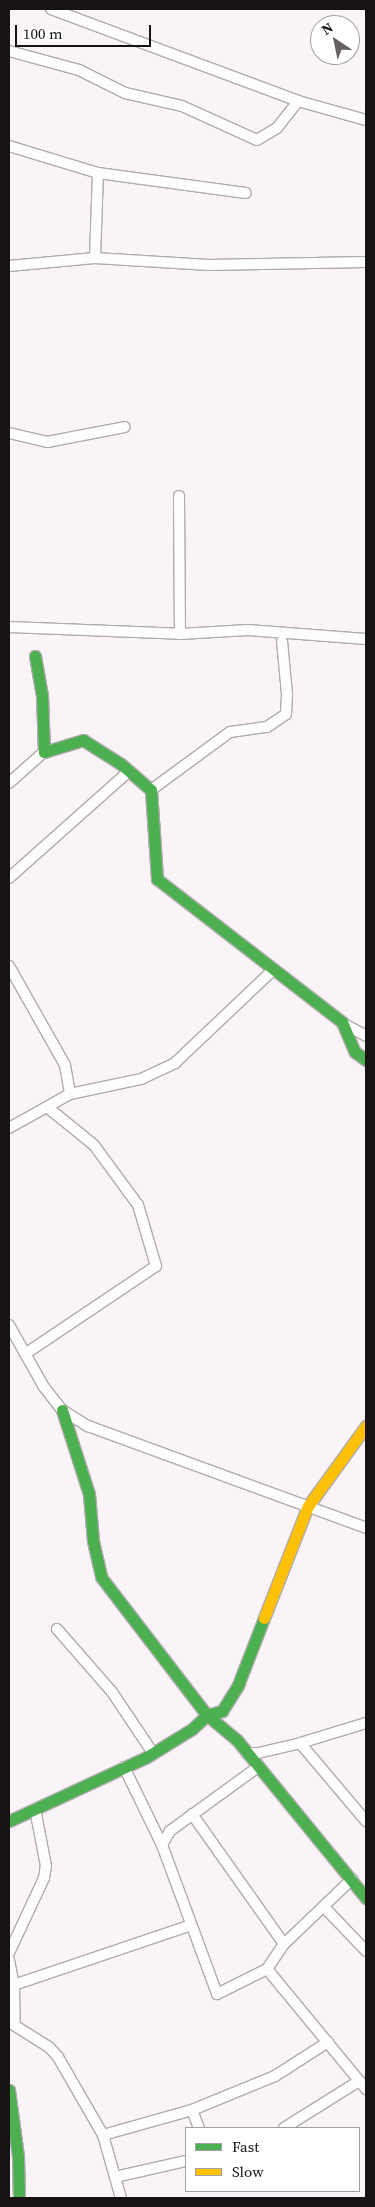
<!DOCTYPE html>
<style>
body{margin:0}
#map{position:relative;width:375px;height:2207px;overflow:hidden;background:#faf3f7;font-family:"Source Serif 4",serif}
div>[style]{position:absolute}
.roads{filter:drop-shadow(1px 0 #b0acae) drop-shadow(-1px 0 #b0acae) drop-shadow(0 1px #b0acae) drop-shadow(0 -1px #b0acae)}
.street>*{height:10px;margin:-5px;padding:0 5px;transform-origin:5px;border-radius:5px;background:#fefdfe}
.fast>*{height:11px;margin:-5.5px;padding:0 5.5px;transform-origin:5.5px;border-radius:5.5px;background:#4caf50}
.slow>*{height:11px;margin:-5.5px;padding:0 5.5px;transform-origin:5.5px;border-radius:5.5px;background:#ffc107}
span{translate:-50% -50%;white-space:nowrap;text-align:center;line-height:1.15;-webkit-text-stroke:5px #fff;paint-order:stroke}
.frame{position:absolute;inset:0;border:10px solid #171315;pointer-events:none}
.legend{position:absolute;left:185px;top:2127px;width:175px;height:65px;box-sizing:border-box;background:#fff;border:1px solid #a2a1a1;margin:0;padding:6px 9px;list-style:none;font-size:15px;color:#171315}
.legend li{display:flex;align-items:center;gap:10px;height:25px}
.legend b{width:25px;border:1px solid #a2a1a1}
.north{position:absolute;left:310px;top:15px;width:50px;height:50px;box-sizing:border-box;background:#fff;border:1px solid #a2a1a1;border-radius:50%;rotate:326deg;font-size:14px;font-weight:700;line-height:20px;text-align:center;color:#171315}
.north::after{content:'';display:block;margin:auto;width:18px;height:22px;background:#666164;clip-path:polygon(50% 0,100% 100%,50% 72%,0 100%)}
.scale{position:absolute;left:15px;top:25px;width:136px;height:22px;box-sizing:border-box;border:2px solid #171315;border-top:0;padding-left:6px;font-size:15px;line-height:18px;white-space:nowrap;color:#171315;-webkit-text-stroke:4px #fff;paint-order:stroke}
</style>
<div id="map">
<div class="roads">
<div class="street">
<div style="left:51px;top:9px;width:264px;rotate:20.4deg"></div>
<div style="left:298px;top:101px;width:71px;rotate:15.6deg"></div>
<div style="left:9px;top:51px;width:73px;rotate:15.2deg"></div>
<div style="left:79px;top:70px;width:51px;rotate:26.6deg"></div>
<div style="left:125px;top:93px;width:58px;rotate:12.8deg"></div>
<div style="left:182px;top:106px;width:82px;rotate:24.4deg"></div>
<div style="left:257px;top:140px;width:23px;rotate:-31deg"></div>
<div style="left:277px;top:128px;width:34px;rotate:-52deg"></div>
<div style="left:9px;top:146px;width:93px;rotate:16.9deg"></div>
<div style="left:98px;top:173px;width:149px;rotate:7.7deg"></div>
<div style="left:95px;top:258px;width:114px;rotate:3.5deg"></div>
<div style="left:209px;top:265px;width:157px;rotate:-1.1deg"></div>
<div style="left:9px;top:266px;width:86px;rotate:-5.3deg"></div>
<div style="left:95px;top:258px;width:85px;rotate:-88deg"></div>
<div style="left:9px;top:433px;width:39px;rotate:13deg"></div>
<div style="left:47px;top:442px;width:79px;rotate:-10.9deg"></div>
<div style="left:179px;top:496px;width:138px;rotate:89.6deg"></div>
<div style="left:9px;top:627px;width:171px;rotate:2.3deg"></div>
<div style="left:180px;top:634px;width:68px;rotate:-3.4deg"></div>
<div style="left:248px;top:630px;width:118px;rotate:4.4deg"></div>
<div style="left:9px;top:783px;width:47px;rotate:-41.5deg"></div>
<div style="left:151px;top:790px;width:98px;rotate:-36.3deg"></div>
<div style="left:230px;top:732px;width:37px;rotate:-8deg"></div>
<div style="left:267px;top:727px;width:23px;rotate:-34deg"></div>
<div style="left:286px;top:714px;width:20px;rotate:-87deg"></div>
<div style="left:287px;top:694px;width:53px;rotate:-95.4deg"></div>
<div style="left:9px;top:878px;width:161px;rotate:-41.7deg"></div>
<div style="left:9px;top:966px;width:114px;rotate:60.5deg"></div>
<div style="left:65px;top:1065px;width:29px;rotate:80deg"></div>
<div style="left:342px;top:1023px;width:27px;rotate:28deg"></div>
<div style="left:9px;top:1128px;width:70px;rotate:-29.1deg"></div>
<div style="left:70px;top:1094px;width:73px;rotate:-11.9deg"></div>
<div style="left:141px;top:1079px;width:38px;rotate:-25deg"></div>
<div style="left:175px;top:1063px;width:135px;rotate:-43.5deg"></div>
<div style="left:9px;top:1325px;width:71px;rotate:60.6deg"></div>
<div style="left:44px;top:1387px;width:29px;rotate:52deg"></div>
<div style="left:62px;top:1410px;width:31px;rotate:32deg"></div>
<div style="left:88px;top:1426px;width:296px;rotate:20.1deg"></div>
<div style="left:25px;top:1354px;width:158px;rotate:-33.9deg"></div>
<div style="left:156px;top:1266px;width:64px;rotate:-106.4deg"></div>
<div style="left:138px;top:1205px;width:74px;rotate:-126.3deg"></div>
<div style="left:94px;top:1145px;width:60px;rotate:-141deg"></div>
<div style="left:57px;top:1629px;width:84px;rotate:48.9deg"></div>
<div style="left:112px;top:1692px;width:73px;rotate:56.1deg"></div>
<div style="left:300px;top:1743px;width:102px;rotate:49.8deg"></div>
<div style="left:247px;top:1753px;width:11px"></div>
<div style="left:258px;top:1753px;width:40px;rotate:-13deg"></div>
<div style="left:297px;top:1744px;width:72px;rotate:-16.9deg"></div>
<div style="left:124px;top:1767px;width:87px;rotate:64deg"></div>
<div style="left:258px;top:1767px;width:109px;rotate:144deg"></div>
<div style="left:170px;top:1831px;width:16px;rotate:120deg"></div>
<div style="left:162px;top:1845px;width:159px;rotate:69.7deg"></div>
<div style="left:217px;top:1994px;width:56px;rotate:-26.6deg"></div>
<div style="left:267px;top:1969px;width:30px;rotate:-56deg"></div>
<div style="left:284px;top:1944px;width:94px;rotate:-43.7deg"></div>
<div style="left:192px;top:1814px;width:159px;rotate:54.7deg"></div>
<div style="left:324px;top:1907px;width:61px;rotate:46.3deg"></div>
<div style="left:9px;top:1953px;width:83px;rotate:-65deg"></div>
<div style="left:44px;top:1878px;width:12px;rotate:-81deg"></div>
<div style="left:46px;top:1866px;width:58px;rotate:-100.9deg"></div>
<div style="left:9px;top:1960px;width:25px;rotate:79deg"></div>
<div style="left:14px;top:1985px;width:39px;rotate:89deg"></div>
<div style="left:267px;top:1969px;width:156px;rotate:50.5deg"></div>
<div style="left:14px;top:1985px;width:187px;rotate:-18.7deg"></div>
<div style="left:9px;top:2022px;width:47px;rotate:32deg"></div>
<div style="left:49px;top:2047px;width:13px;rotate:48deg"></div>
<div style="left:58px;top:2057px;width:90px;rotate:60deg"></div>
<div style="left:103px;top:2135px;width:66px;rotate:74.1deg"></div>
<div style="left:192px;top:2110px;width:19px;rotate:69deg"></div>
<div style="left:284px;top:2128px;width:89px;rotate:-32.1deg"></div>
<div style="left:103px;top:2135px;width:92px;rotate:-15.7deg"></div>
<div style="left:192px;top:2110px;width:90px;rotate:-22.3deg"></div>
<div style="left:275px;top:2076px;width:63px;rotate:-32.7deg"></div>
<div style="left:115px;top:2177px;width:73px;rotate:-12.7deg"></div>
</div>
<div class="fast">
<div style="left:35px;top:656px;width:40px;rotate:80deg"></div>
<div style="left:42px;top:695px;width:57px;rotate:88deg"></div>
<div style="left:44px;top:752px;width:41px;rotate:-17.1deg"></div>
<div style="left:83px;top:740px;width:45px;rotate:32.3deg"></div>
<div style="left:121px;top:764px;width:40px;rotate:41deg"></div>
<div style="left:151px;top:790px;width:89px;rotate:86.1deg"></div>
<div style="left:157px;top:879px;width:234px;rotate:37.7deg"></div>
<div style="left:342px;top:1022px;width:33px;rotate:67deg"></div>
<div style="left:355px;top:1052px;width:14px;rotate:36deg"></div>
<div style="left:62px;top:1410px;width:88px;rotate:72.2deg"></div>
<div style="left:89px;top:1494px;width:47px;rotate:85.1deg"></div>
<div style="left:93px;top:1541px;width:37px;rotate:77deg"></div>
<div style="left:101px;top:1577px;width:174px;rotate:52.5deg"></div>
<div style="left:207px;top:1715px;width:39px;rotate:40deg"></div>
<div style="left:237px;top:1740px;width:204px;rotate:50.8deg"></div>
<div style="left:9px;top:1821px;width:150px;rotate:-24.9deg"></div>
<div style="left:145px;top:1758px;width:55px;rotate:-31.7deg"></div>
<div style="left:192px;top:1729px;width:21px;rotate:-43deg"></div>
<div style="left:207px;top:1715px;width:16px;rotate:-15deg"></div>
<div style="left:222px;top:1711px;width:31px;rotate:-58deg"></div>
<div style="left:238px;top:1685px;width:72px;rotate:-68.8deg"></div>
<div style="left:9px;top:2090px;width:68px;rotate:82.3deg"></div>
<div style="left:18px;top:2157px;width:41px;rotate:88.6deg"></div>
</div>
<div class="slow">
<div style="left:264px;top:1618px;width:120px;rotate:-68.6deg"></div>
<div style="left:308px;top:1506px;width:99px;rotate:-54.1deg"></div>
</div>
</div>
<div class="frame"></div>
<ul class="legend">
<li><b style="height:6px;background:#4caf50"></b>Fast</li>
<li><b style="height:6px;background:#ffc107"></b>Slow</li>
</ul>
<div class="north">N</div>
<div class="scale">100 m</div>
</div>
